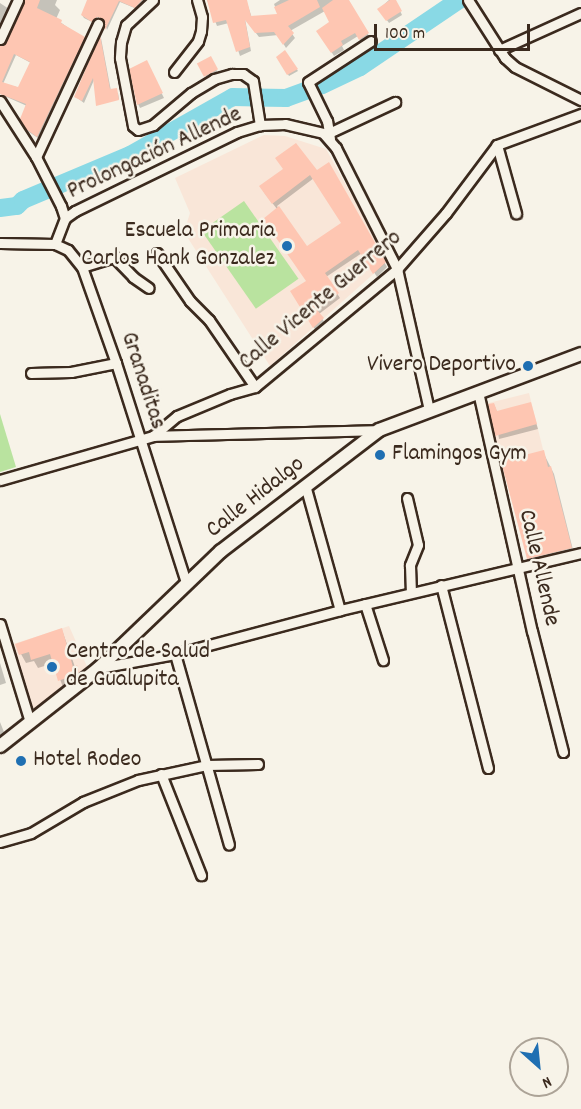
<!DOCTYPE html>
<meta charset="utf-8">
<style>
body{margin:0}
#map{position:relative;width:581px;height:1109px;overflow:hidden;background:#f7f3e8;font-family:Dekko,sans-serif}
div>[style]{position:absolute}
.built>*{inset:0;background:#f9e6d8;transform-origin:0 0}
.green>*{inset:0;background:#b9e39f;transform-origin:0 0}
.shadow>*{inset:0;background:#0003;transform-origin:0 0}
.river>*{height:18px;margin:-9px;padding:0 9px;transform-origin:9px;border-radius:9px;background:#89d9e5}
.building>*{inset:0;background:#fec6b2;transform-origin:0 0}
.roads{filter:drop-shadow(2px 0 #3b2a1e) drop-shadow(-2px 0 #3b2a1e) drop-shadow(0 2px #3b2a1e) drop-shadow(0 -2px #3b2a1e)}
.street>*{height:9px;margin:-4.5px;padding:0 4.5px;transform-origin:4.5px;border-radius:4.5px;background:#f7f3e8}
.secondary>*{height:12px;margin:-6px;padding:0 6px;transform-origin:6px;border-radius:6px;background:#f7f3e8}
.dots>*{width:16px;height:16px;translate:-50% -50%;box-sizing:border-box;border:3px solid #f7f3e8;border-radius:50%}
span{translate:-50% -50%;white-space:nowrap;text-align:center;line-height:1.15;-webkit-text-stroke:5px #f7f3e8;paint-order:stroke}
.street-label{font-size:24px;color:#3b2a1e}
.poi-label{font-size:24px;color:#3b2a1e}
.right{translate:-100% -50%;text-align:right}
.left{translate:0 -50%;text-align:left}
.north{position:absolute;left:509px;top:1037px;width:60px;height:60px;box-sizing:border-box;background:#f7f3e8;border:2px solid #aca397;border-radius:50%;rotate:153deg;font-size:16px;font-weight:700;line-height:24px;text-align:center;color:#3b2a1e}
.north::after{content:'';display:block;margin:auto;width:21px;height:27px;background:#1f6fb2;clip-path:polygon(50% 0,100% 100%,50% 72%,0 100%)}
.scale{position:absolute;left:374px;top:24px;width:156px;height:27px;box-sizing:border-box;border:3px solid #3b2a1e;border-top:0;padding-left:8px;font-size:18px;line-height:21px;white-space:nowrap;color:#3b2a1e;-webkit-text-stroke:4px #f7f3e8;paint-order:stroke}
</style>
<div id="map">
<div class="built">
<div style="clip-path:polygon(264px 135px,285px 136px,326px 149px,388px 261px,270px 366px,184px 232px,190px 213px,175px 178px)"></div>
<div style="left:529px;top:393px;width:76px;height:47px;rotate:76deg"></div>
<div style="clip-path:polygon(69px 626px,89px 671px,41px 709px,32px 708px,10px 645px)"></div>
</div>
<div class="green">
<div style="left:244px;top:201px;width:95px;height:52px;rotate:55deg"></div>
<div style="clip-path:polygon(0 414px,16px 467px,0 472px)"></div>
</div>
<div class="shadow">
<div style="clip-path:polygon(evenodd,25px 0,57px 0,55px 5px,60px 10px,56px 19px,85px 40px,38px 138px,29px 132px,22px 119px,27px 106px,0 94px,0 47px,7px 43px,25px 0,16px 55px,31px 63px,21px 88px,3px 84px,16px 55px)"></div>
<div style="clip-path:polygon(89px 0,144px 0,137px 9px,120px 2px,107px 30px,104px 20px,99px 19px,94px 23px,84px 18px,82px 15px)"></div>
<div style="clip-path:polygon(207px 0,246px 0,252px 18px,279px 16px,274px 4px,280px 0,348px 0,370px 38px,362px 43px,358px 36px,342px 46px,344px 50px,334px 56px,318px 31px,331px 22px,325px 11px,290px 31px,295px 38px,286px 48px,278px 35px,259px 37px,245px 19px,251px 51px,240px 56px,229px 23px,217px 26px)"></div>
<div style="clip-path:polygon(389px 0,395px 0,402px 15px,389px 23px,379px 9px)"></div>
<div style="clip-path:polygon(0 3px,9px 9px,0 28px)"></div>
<div style="clip-path:polygon(101px 38px,111px 91px,118px 93px,119px 99px,97px 104px,94px 80px,84px 103px,76px 97px)"></div>
<div style="clip-path:polygon(285px 52px,298px 71px,289px 76px,278px 57px)"></div>
<div style="left:210px;top:58px;width:17px;height:12px;rotate:62deg"></div>
<div style="clip-path:polygon(146px 62px,164px 98px,140px 108px,138px 104px)"></div>
<div style="clip-path:polygon(evenodd,328px 164px,387px 267px,377px 277px,362px 253px,326px 277px,340px 298px,319px 314px,325px 323px,316px 331px,292px 292px,308px 282px,277px 209px,263px 191px,317px 172px,328px 164px,314px 178px,343px 224px,306px 248px,277px 206px,314px 178px)"></div>
<div style="clip-path:polygon(530px 403px,538px 429px,499px 439px,494px 404px,497px 412px)"></div>
<div style="clip-path:polygon(543px 452px,554px 474px,574px 554px,532px 564px,528px 558px)"></div>
<div style="clip-path:polygon(62px 630px,75px 667px,82px 675px,64px 690px,54px 663px,38px 668px,34px 661px,26px 663px,21px 654px)"></div>
<div style="clip-path:polygon(0 663px,6px 683px,0 685px)"></div>
<div style="clip-path:polygon(0 722px,6px 737px,0 741px)"></div>
</div>
<div class="river">
<div style="left:0;top:208px;width:17px;rotate:-7deg"></div>
<div style="left:17px;top:206px;width:8px;rotate:-45deg"></div>
<div style="left:23px;top:200px;width:116px;rotate:-22.8deg"></div>
<div style="left:130px;top:155px;width:118px;rotate:-29.4deg"></div>
<div style="left:233px;top:97px;width:53px;rotate:1.1deg"></div>
<div style="left:286px;top:98px;width:38px;rotate:-20deg"></div>
<div style="left:322px;top:85px;width:42px;rotate:-25.3deg"></div>
<div style="left:360px;top:67px;width:120px;rotate:-34.1deg"></div>
</div>
<div class="building">
<div style="clip-path:polygon(evenodd,25px 0,40px 0,37px 8px,62px 20px,61px 23px,85px 37px,37px 137px,26px 129px,20px 119px,26px 104px,0 94px,0 46px,6px 42px,25px 0,14px 54px,30px 62px,18px 87px,2px 82px,14px 54px)"></div>
<div style="clip-path:polygon(87px 0,142px 0,135px 8px,119px 1px,105px 30px,101px 18px,97px 17px,92px 22px,81px 15px)"></div>
<div style="clip-path:polygon(207px 0,247px 0,251px 16px,277px 14px,274px 7px,289px 0,317px 0,320px 7px,288px 26px,294px 33px,283px 45px,274px 32px,255px 33px,245px 20px,250px 47px,236px 52px,226px 20px,213px 23px)"></div>
<div style="clip-path:polygon(333px 0,349px 0,369px 33px,359px 40px,355px 33px,341px 41px,343px 45px,331px 53px,316px 31px,329px 22px,322px 8px)"></div>
<div style="clip-path:polygon(390px 0,396px 0,402px 11px,386px 21px,377px 9px)"></div>
<div style="clip-path:polygon(100px 35px,110px 89px,117px 88px,119px 100px,96px 106px,93px 78px,82px 101px,74px 97px)"></div>
<div style="clip-path:polygon(285px 50px,298px 69px,287px 75px,276px 57px)"></div>
<div style="left:211px;top:56px;width:15px;height:16px;rotate:62deg"></div>
<div style="clip-path:polygon(147px 60px,163px 93px,137px 105px,129px 69px)"></div>
<div style="clip-path:polygon(296px 143px,317px 170px,329px 162px,386px 262px,373px 274px,358px 250px,325px 273px,339px 293px,317px 310px,324px 318px,313px 328px,290px 291px,306px 281px,263px 219px,279px 206px,307px 246px,341px 223px,310px 175px,272px 204px,259px 186px,283px 169px,275px 158px)"></div>
<div style="clip-path:polygon(531px 402px,537px 424px,495px 436px,488px 404px,494px 403px,497px 411px)"></div>
<div style="clip-path:polygon(544px 450px,548px 467px,551px 466px,572px 548px,527px 559px,501px 461px)"></div>
<div style="clip-path:polygon(62px 628px,73px 667px,77px 665px,80px 673px,58px 681px,50px 654px,31px 660px,29px 652px,19px 655px,15px 644px)"></div>
</div>
<div class="roads">
<div class="street">
<div style="left:153px;top:0;width:37px;rotate:137deg"></div>
<div style="left:126px;top:25px;width:18px;rotate:106deg"></div>
<div style="left:121px;top:42px;width:16px;rotate:94deg"></div>
<div style="left:120px;top:58px;width:69px;rotate:79.2deg"></div>
<div style="left:133px;top:126px;width:6px;rotate:39deg"></div>
<div style="left:138px;top:130px;width:16px;rotate:-18deg"></div>
<div style="left:153px;top:125px;width:50px;rotate:-40.1deg"></div>
<div style="left:191px;top:93px;width:27px;rotate:-31deg"></div>
<div style="left:214px;top:79px;width:19px;rotate:-16deg"></div>
<div style="left:232px;top:74px;width:11px"></div>
<div style="left:243px;top:74px;width:12px;rotate:35deg"></div>
<div style="left:253px;top:81px;width:45px;rotate:81deg"></div>
<div style="left:468px;top:0;width:69px;rotate:57.5deg"></div>
<div style="left:505px;top:58px;width:13px;rotate:42deg"></div>
<div style="left:515px;top:67px;width:74px;rotate:26.6deg"></div>
<div style="left:0;top:39px;width:43px;rotate:-65.2deg"></div>
<div style="left:499px;top:50px;width:90px;rotate:-24.3deg"></div>
<div style="left:174px;top:72px;width:39px;rotate:-52deg"></div>
<div style="left:198px;top:41px;width:10px;rotate:-73deg"></div>
<div style="left:201px;top:31px;width:14px;rotate:-86deg"></div>
<div style="left:202px;top:17px;width:18px;rotate:-106deg"></div>
<div style="left:0;top:101px;width:67px;rotate:57.3deg"></div>
<div style="left:36px;top:157px;width:55px;rotate:63deg"></div>
<div style="left:61px;top:206px;width:13px;rotate:72deg"></div>
<div style="left:65px;top:218px;width:28px;rotate:111deg"></div>
<div style="left:55px;top:244px;width:14px;rotate:25deg"></div>
<div style="left:68px;top:250px;width:22px;rotate:51deg"></div>
<div style="left:82px;top:267px;width:102px;rotate:70.5deg"></div>
<div style="left:116px;top:363px;width:230px;rotate:72.3deg"></div>
<div style="left:331px;top:132px;width:71px;rotate:-25.1deg"></div>
<div style="left:330px;top:139px;width:18px;rotate:-99deg"></div>
<div style="left:327px;top:121px;width:43px;rotate:-116deg"></div>
<div style="left:308px;top:82px;width:75px;rotate:-33.1deg"></div>
<div style="left:497px;top:145px;width:71px;rotate:74.4deg"></div>
<div style="left:36px;top:157px;width:147px;rotate:-65deg"></div>
<div style="left:65px;top:218px;width:12px;rotate:-35deg"></div>
<div style="left:75px;top:211px;width:180px;rotate:-26deg"></div>
<div style="left:237px;top:132px;width:24px;rotate:-17deg"></div>
<div style="left:260px;top:125px;width:25px;rotate:-2deg"></div>
<div style="left:285px;top:124px;width:39px;rotate:13deg"></div>
<div style="left:323px;top:133px;width:20px;rotate:49deg"></div>
<div style="left:336px;top:148px;width:136px;rotate:63.2deg"></div>
<div style="left:397px;top:269px;width:145px;rotate:77.2deg"></div>
<div style="left:0;top:243px;width:55px;rotate:1deg"></div>
<div style="left:157px;top:253px;width:58px;rotate:55.5deg"></div>
<div style="left:190px;top:301px;width:27px;rotate:45deg"></div>
<div style="left:209px;top:320px;width:81px;rotate:55.5deg"></div>
<div style="left:82px;top:267px;width:34px;rotate:-17deg"></div>
<div style="left:114px;top:257px;width:28px;rotate:46deg"></div>
<div style="left:133px;top:277px;width:19px;rotate:35deg"></div>
<div style="left:31px;top:373px;width:40px;rotate:-1.4deg"></div>
<div style="left:71px;top:372px;width:46px;rotate:-11.3deg"></div>
<div style="left:478px;top:392px;width:245px;rotate:77.3deg"></div>
<div style="left:532px;top:631px;width:125px;rotate:75.6deg"></div>
<div style="left:153px;top:436px;width:31px;rotate:-40deg"></div>
<div style="left:177px;top:416px;width:57px;rotate:-22.5deg"></div>
<div style="left:230px;top:394px;width:26px;rotate:-16deg"></div>
<div style="left:255px;top:387px;width:185px;rotate:-39.7deg"></div>
<div style="left:397px;top:269px;width:74px;rotate:-48.8deg"></div>
<div style="left:446px;top:213px;width:85px;rotate:-53.1deg"></div>
<div style="left:497px;top:145px;width:90px;rotate:-20.3deg"></div>
<div style="left:0;top:480px;width:159px;rotate:-16deg"></div>
<div style="left:153px;top:436px;width:226px;rotate:-1.5deg"></div>
<div style="left:305px;top:485px;width:130px;rotate:74.4deg"></div>
<div style="left:407px;top:498px;width:48px;rotate:76.8deg"></div>
<div style="left:418px;top:545px;width:22px;rotate:112deg"></div>
<div style="left:410px;top:565px;width:27px;rotate:88deg"></div>
<div style="left:441px;top:585px;width:189px;rotate:75.6deg"></div>
<div style="left:365px;top:604px;width:59px;rotate:72.2deg"></div>
<div style="left:0;top:624px;width:102px;rotate:73deg"></div>
<div style="left:175px;top:654px;width:198px;rotate:74.2deg"></div>
<div style="left:99px;top:668px;width:77px;rotate:-10.4deg"></div>
<div style="left:175px;top:654px;width:171px;rotate:-14.9deg"></div>
<div style="left:340px;top:610px;width:248px;rotate:-13.3deg"></div>
<div style="left:161px;top:774px;width:109px;rotate:68.4deg"></div>
<div style="left:0;top:842px;width:32px;rotate:-16deg"></div>
<div style="left:31px;top:833px;width:61px;rotate:-30.8deg"></div>
<div style="left:83px;top:802px;width:59px;rotate:-21.8deg"></div>
<div style="left:138px;top:780px;width:71px;rotate:-12.3deg"></div>
<div style="left:207px;top:765px;width:51px;rotate:-1.1deg"></div>
</div>
<div class="secondary">
<div style="left:0;top:746px;width:125px;rotate:-38.2deg"></div>
<div style="left:98px;top:669px;width:170px;rotate:-43.8deg"></div>
<div style="left:221px;top:551px;width:199px;rotate:-37.4deg"></div>
<div style="left:379px;top:430px;width:216px;rotate:-20.6deg"></div>
</div>
</div>
<div class="dots">
<div style="left:287px;top:246px;background:#1f6fb2"></div>
<div style="left:528px;top:366px;background:#1f6fb2"></div>
<div style="left:380px;top:455px;background:#1f6fb2"></div>
<div style="left:52px;top:667px;background:#1f6fb2"></div>
<div style="left:21px;top:761px;background:#1f6fb2"></div>
</div>
<div class="street-label">
<span style="left:155px;top:154px;rotate:-25deg">Prolongación Allende</span>
<span style="left:321px;top:301px;rotate:-40deg">Calle Vicente Guerrero</span>
<span style="left:142px;top:381px;rotate:72deg">Granaditas</span>
<span style="left:256px;top:498px;rotate:-38deg">Calle Hidalgo</span>
<span style="left:538px;top:568px;rotate:77deg">Calle Allende</span>
</div>
<div class="poi-label">
<span class="right" style="left:275px;top:246px">Escuela Primaria<br>Carlos Hank Gonzalez</span>
<span class="right" style="left:516px;top:366px">Vivero Deportivo</span>
<span class="left" style="left:392px;top:455px">Flamingos Gym</span>
<span class="left" style="left:66px;top:667px">Centro de Salud<br>de Gualupita</span>
<span class="left" style="left:33px;top:761px">Hotel Rodeo</span>
</div>
<div class="north">N</div>
<div class="scale">100 m</div>
</div>
